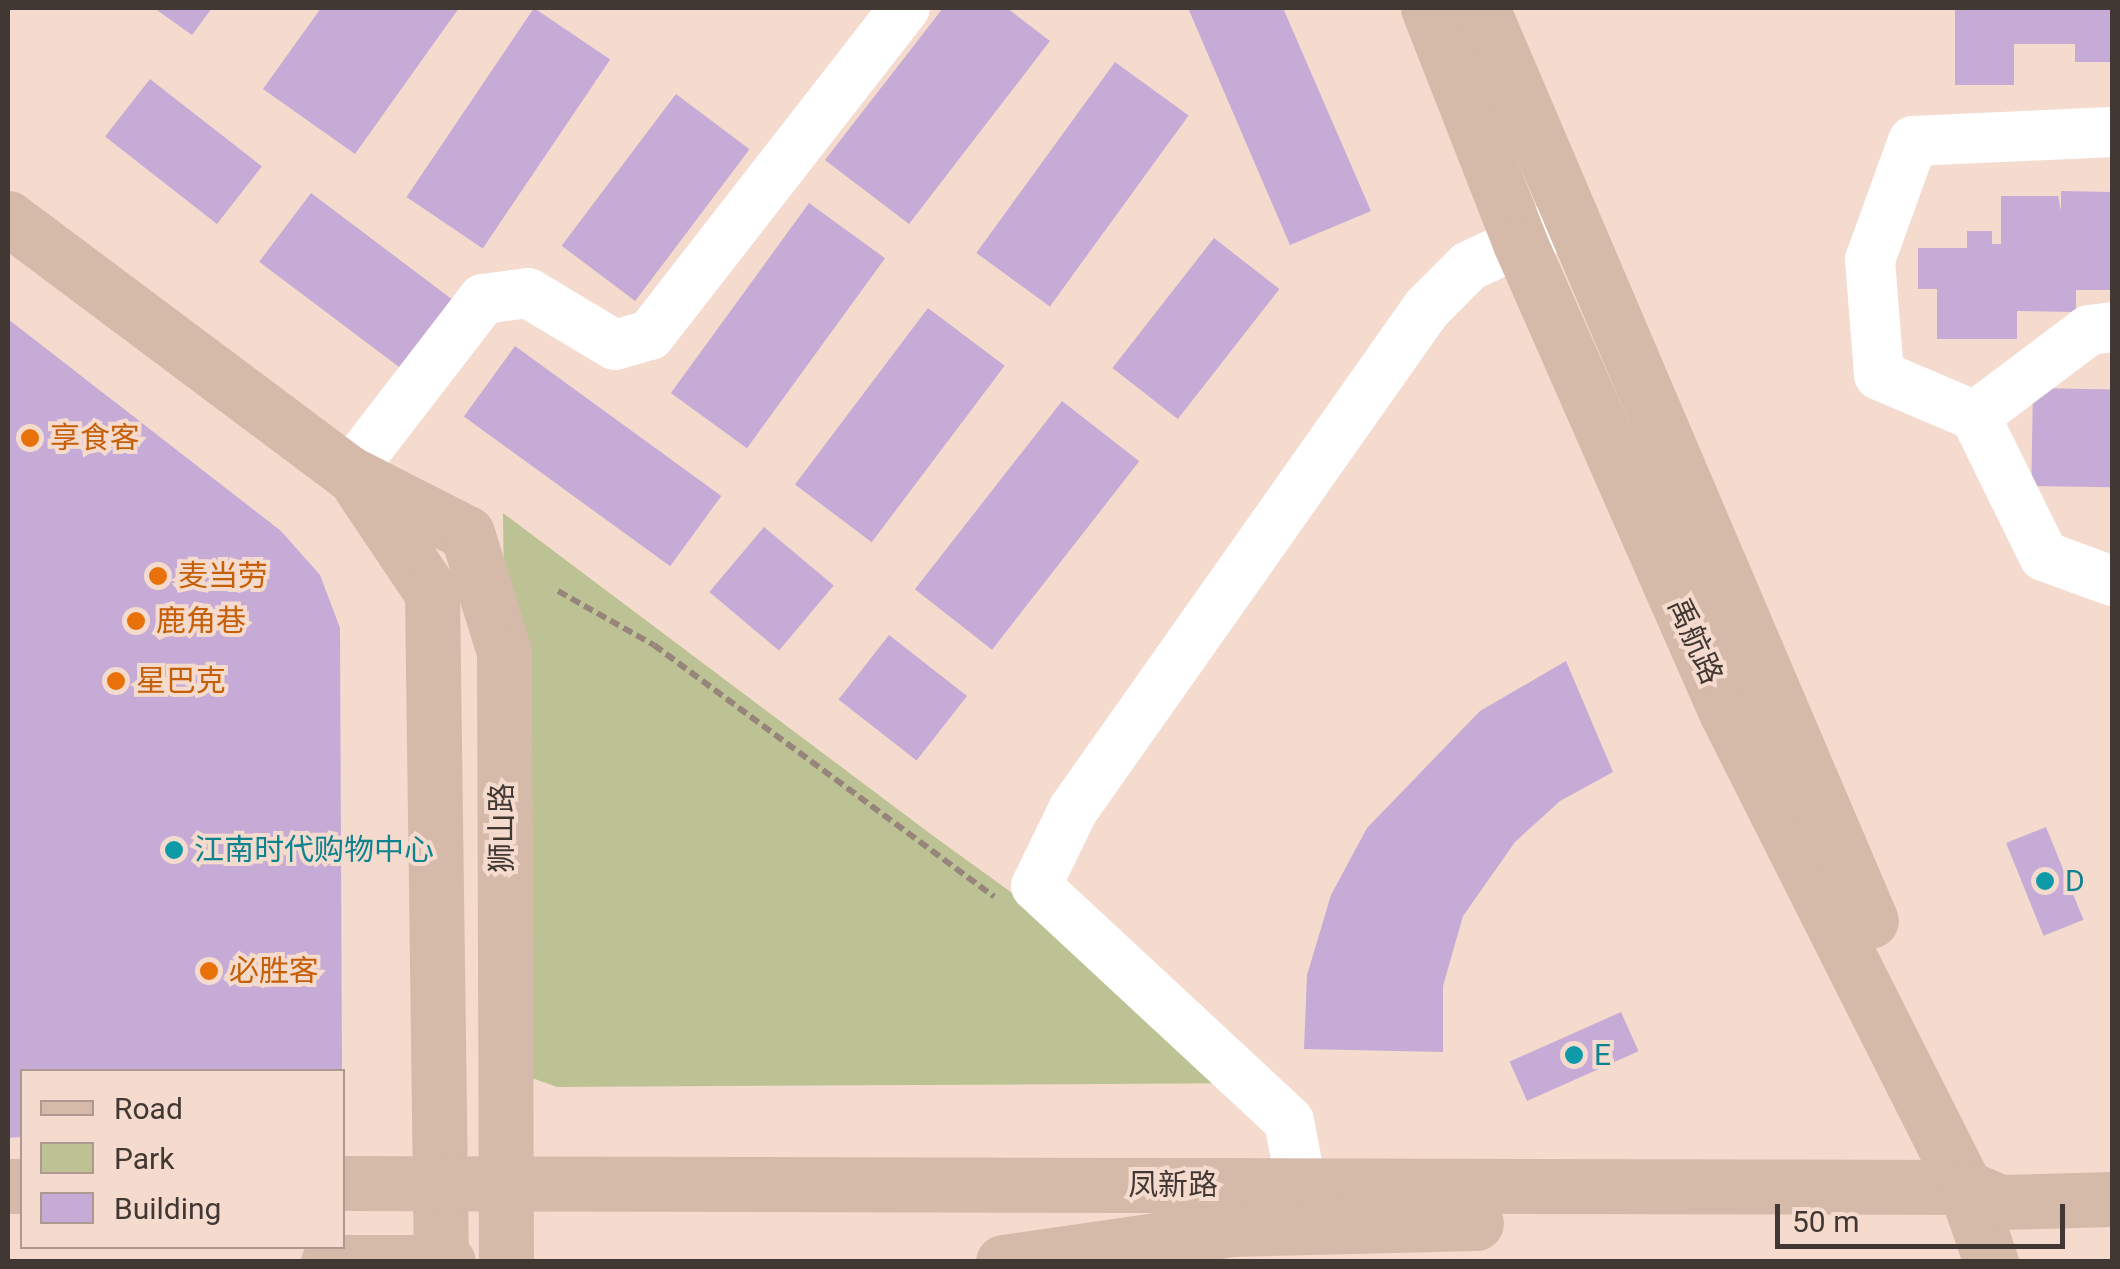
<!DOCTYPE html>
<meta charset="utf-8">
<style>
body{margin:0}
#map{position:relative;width:2120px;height:1269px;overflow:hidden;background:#f5dace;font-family:Roboto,"Noto Sans SC",sans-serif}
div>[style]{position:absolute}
.green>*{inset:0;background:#bcc293}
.building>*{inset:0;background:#c6abd6;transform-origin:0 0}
.path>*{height:6px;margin-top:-3px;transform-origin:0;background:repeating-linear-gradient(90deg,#97857c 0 10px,transparent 0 15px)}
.minor>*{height:50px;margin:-25px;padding:0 25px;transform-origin:25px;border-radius:25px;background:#fff}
.major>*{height:55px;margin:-27.5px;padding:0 27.5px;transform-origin:27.5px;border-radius:27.5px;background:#d6baa9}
.dots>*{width:28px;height:28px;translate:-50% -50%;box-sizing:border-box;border:5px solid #f5dace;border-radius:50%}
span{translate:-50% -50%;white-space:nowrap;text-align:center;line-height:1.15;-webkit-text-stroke:8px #f5dace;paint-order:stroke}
.food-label{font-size:30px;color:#c56008}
.left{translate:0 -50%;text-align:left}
.street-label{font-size:30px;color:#423833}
.culture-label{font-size:30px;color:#0d838f}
.frame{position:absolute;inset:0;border:10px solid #423833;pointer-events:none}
.legend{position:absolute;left:20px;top:1069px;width:325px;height:180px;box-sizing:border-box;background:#f5dace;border:2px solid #ad9990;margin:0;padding:12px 18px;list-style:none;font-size:30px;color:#423833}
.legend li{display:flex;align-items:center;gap:20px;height:50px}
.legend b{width:50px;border:2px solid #ad9990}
.scale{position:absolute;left:1775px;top:1204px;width:290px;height:45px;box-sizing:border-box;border:5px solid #423833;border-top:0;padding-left:12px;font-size:30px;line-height:35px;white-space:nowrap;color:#423833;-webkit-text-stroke:8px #f5dace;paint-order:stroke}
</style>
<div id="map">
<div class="green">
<div style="clip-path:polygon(503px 513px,932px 835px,1274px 1083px,557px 1087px,510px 1070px)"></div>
</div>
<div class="building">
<div style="clip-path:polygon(154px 8px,212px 8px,192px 35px)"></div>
<div style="clip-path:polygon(321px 8px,459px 8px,355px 154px,263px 89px)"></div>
<div style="left:534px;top:8px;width:92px;height:228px;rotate:34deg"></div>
<div style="clip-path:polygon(943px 8px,1007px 8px,1050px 41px,909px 224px,825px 160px)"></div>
<div style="clip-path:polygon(1188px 8px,1283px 8px,1371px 211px,1290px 245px)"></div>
<div style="clip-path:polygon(1955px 8px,2112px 8px,2112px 62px,2075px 62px,2075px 44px,2014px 44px,2014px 85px,1955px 85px)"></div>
<div style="left:1115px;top:62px;width:91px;height:236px;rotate:36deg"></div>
<div style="left:150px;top:79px;width:142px;height:73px;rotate:38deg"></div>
<div style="left:676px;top:94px;width:92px;height:190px;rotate:37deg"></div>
<div style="clip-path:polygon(2061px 191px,2112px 192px,2112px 290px,2076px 290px,2076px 312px,2017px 311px,2017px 339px,1937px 339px,1937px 289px,1918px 289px,1918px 248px,1967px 248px,1967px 231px,1992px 231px,1992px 244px,2001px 244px,2001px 196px,2058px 196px,2061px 211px)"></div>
<div style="left:311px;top:193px;width:176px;height:86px;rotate:37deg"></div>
<div style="left:809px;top:203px;width:94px;height:235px;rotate:36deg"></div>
<div style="left:1214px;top:238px;width:83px;height:165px;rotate:38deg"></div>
<div style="left:928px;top:308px;width:96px;height:221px;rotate:37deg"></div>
<div style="clip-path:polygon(8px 319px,281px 531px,320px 575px,340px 628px,342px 1072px,22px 1072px,22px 1137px,8px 1138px)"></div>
<div style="left:515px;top:346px;width:255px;height:87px;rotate:36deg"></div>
<div style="left:2033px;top:388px;width:79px;height:98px;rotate:1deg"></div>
<div style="left:1062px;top:401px;width:98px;height:239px;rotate:38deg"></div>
<div style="left:764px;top:527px;width:91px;height:85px;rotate:40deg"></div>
<div style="left:889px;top:635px;width:99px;height:82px;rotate:38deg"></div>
<div style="clip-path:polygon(1566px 661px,1613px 772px,1560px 801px,1515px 842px,1463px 916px,1443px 986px,1443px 1052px,1304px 1049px,1307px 975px,1331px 895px,1367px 828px,1480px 711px)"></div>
<div style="left:2046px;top:827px;width:100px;height:43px;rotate:68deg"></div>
<div style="left:1621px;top:1012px;width:43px;height:122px;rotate:66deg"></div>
</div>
<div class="path">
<div style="left:558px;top:591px;width:110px;rotate:29.4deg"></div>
<div style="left:654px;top:645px;width:423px;rotate:36.5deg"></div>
</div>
<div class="minor">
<div style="left:2112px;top:132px;width:199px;rotate:177.4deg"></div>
<div style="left:1913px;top:141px;width:127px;rotate:109.9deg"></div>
<div style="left:1870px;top:260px;width:115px;rotate:85.5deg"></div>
<div style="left:1879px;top:375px;width:104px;rotate:23.1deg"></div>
<div style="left:1975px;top:416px;width:156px;rotate:63.8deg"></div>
<div style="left:2044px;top:556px;width:72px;rotate:20.2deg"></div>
<div style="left:1975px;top:416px;width:143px;rotate:-37deg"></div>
<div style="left:2089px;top:330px;width:23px;rotate:-7deg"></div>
<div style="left:349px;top:473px;width:220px;rotate:-52.4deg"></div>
<div style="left:483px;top:299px;width:45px;rotate:-7.6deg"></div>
<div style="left:528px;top:293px;width:101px;rotate:30.9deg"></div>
<div style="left:615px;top:345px;width:36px;rotate:-16deg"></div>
<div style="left:650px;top:335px;width:415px;rotate:-52.1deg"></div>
<div style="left:1301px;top:1184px;width:64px;rotate:-100.8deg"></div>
<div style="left:1289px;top:1121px;width:345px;rotate:-137.1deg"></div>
<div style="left:1036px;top:886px;width:85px;rotate:-64deg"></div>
<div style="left:1073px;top:810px;width:614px;rotate:-54.81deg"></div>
<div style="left:1427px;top:308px;width:59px;rotate:-45deg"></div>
<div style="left:1469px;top:266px;width:109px;rotate:-24.9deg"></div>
</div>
<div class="major">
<div style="left:1428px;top:8px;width:252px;rotate:68.6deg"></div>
<div style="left:1520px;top:243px;width:512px;rotate:66.29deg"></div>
<div style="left:1726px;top:712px;width:532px;rotate:63.29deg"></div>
<div style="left:1965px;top:1187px;width:79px;rotate:70.9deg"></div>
<div style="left:1482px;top:8px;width:992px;rotate:66.92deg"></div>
<div style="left:8px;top:218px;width:426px;rotate:36.8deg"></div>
<div style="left:349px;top:473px;width:132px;rotate:27deg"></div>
<div style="left:467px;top:533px;width:125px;rotate:72.7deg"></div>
<div style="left:504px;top:652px;width:610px;rotate:89.81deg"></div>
<div style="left:360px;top:486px;width:129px;rotate:56.1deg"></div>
<div style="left:432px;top:593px;width:669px;rotate:89.23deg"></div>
<div style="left:342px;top:1183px;width:1623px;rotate:0.14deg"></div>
<div style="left:1965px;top:1187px;width:39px;rotate:23deg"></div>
<div style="left:2001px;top:1202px;width:111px;rotate:-1.5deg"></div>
<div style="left:8px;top:1186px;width:14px"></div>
<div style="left:328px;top:1262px;width:120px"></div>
<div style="left:1003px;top:1262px;width:230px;rotate:-8.2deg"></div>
<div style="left:1231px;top:1229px;width:245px;rotate:-1.4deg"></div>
</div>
<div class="dots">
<div style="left:30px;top:438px;background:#e8710a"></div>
<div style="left:158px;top:576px;background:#e8710a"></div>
<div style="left:136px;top:621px;background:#e8710a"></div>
<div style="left:116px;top:681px;background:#e8710a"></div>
<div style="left:174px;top:850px;background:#0f9aa8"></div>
<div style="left:2045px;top:881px;background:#0f9aa8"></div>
<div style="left:209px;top:971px;background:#e8710a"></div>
<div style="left:1574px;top:1055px;background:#0f9aa8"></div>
</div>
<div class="food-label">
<span class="left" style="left:50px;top:438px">享食客</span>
<span class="left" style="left:178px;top:576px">麦当劳</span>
<span class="left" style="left:156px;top:621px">鹿角巷</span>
<span class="left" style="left:136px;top:681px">星巴克</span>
<span class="left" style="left:229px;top:971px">必胜客</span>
</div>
<div class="street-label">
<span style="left:1695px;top:641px;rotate:66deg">禹航路</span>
<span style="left:502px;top:828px;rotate:-90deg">狮山路</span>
<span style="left:1173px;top:1185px">凤新路</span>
</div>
<div class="culture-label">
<span class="left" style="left:194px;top:850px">江南时代购物中心</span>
<span class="left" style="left:2065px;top:881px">D</span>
<span class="left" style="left:1594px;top:1055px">E</span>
</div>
<div class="frame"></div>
<ul class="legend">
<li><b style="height:12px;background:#d6baa9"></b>Road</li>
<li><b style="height:28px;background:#bcc293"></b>Park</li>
<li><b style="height:28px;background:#c6abd6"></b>Building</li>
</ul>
<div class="scale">50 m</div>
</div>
